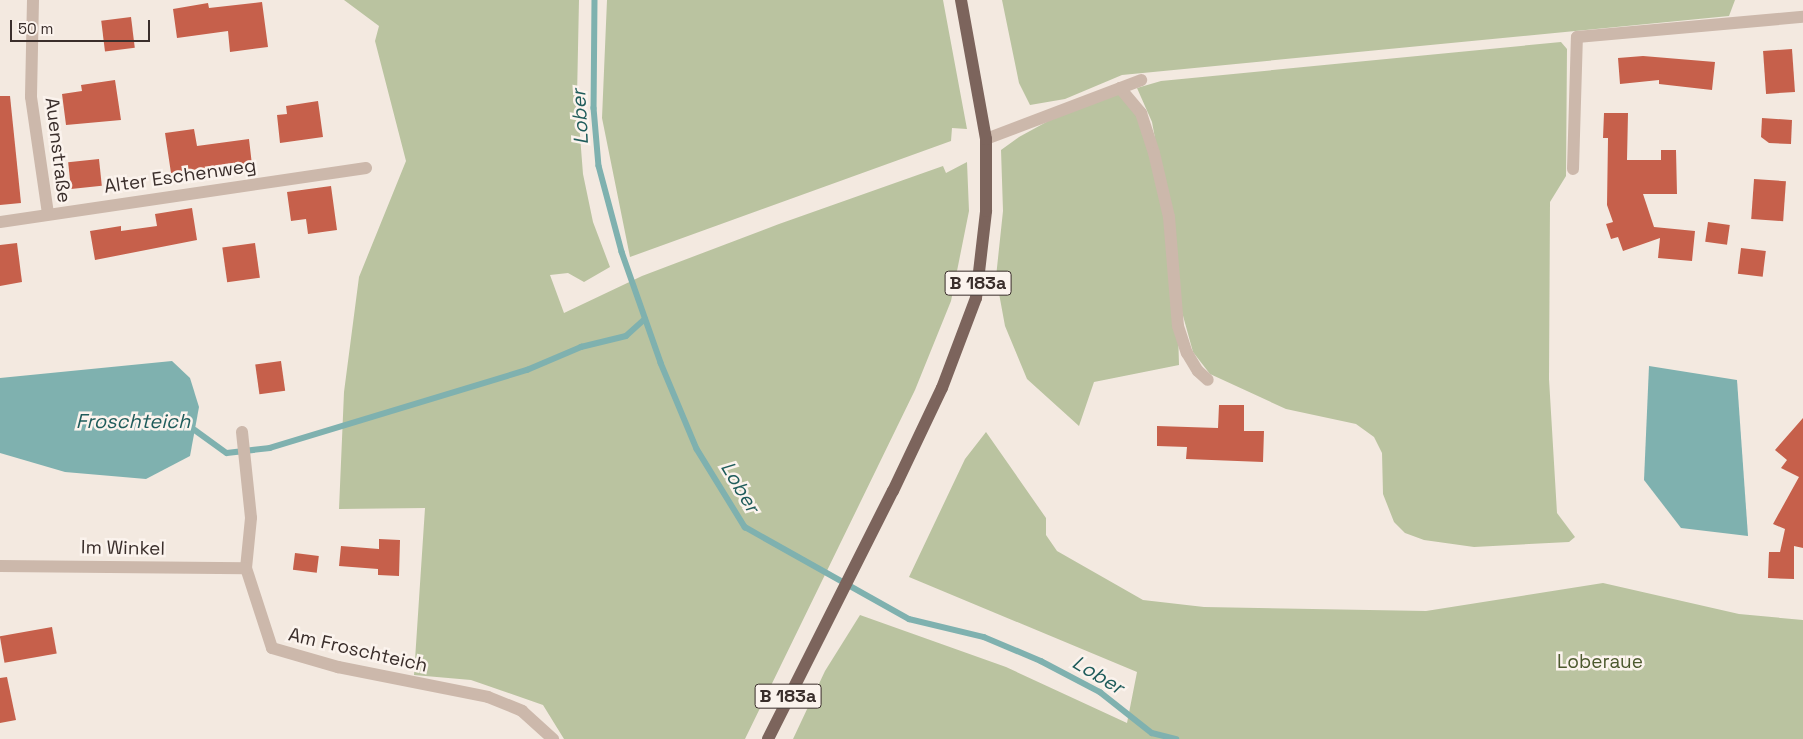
<!DOCTYPE html>
<meta charset="utf-8">
<style>
body{margin:0}
#map{position:relative;width:1803px;height:739px;overflow:hidden;background:#f3e9e0;font-family:"Space Grotesk",sans-serif}
div>[style]{position:absolute}
.green>*{inset:0;background:#bac3a0}
.water>*{inset:0;background:#7fb1af}
.stream>*{height:5.5px;margin:-2.75px;padding:0 2.75px;transform-origin:2.75px;border-radius:2.75px;background:#7fb1af}
.building>*{inset:0;background:#c6604b;transform-origin:0 0}
.minor>*{height:12px;margin:-6px;padding:0 6px;transform-origin:6px;border-radius:6px;background:#ccb8ab}
.major>*{height:12px;margin:-6px;padding:0 6px;transform-origin:6px;border-radius:6px;background:#7c645c}
span{translate:-50% -50%;white-space:nowrap;text-align:center;line-height:1.15;-webkit-text-stroke:5px #fbf3ed;paint-order:stroke}
.shield-label span{padding:1px 4px;background:#fbf3ed;border:1px solid;border-radius:4px;-webkit-text-stroke-width:0}
.shield-label{font-size:18px;color:#3a2e2b;font-weight:700}
.street-label{font-size:19px;color:#3a2e2b}
.park-label{font-size:19px;color:#4c592e}
.water-label{font-size:20px;color:#1f5c5b;font-style:italic}
.scale{position:absolute;left:10px;top:20px;width:140px;height:22px;box-sizing:border-box;border:2px solid #3a2e2b;border-top:0;padding-left:6px;font-size:15px;line-height:18px;white-space:nowrap;color:#3a2e2b;-webkit-text-stroke:4px #fbf3ed;paint-order:stroke}
</style>
<div id="map">
<div class="green">
<div style="clip-path:polygon(344px 0,579px 0,577px 97px,583px 174px,593px 222px,610px 267px,584px 282px,568px 273px,550px 275px,564px 313px,642px 276px,779px 224px,943px 166px,946px 173px,967px 162px,969px 211px,951px 301px,915px 390px,745px 739px,564px 739px,543px 705px,471px 680px,414px 675px,425px 508px,339px 509px,344px 392px,359px 277px,406px 161px,375px 41px,379px 26px)"></div>
<div style="clip-path:polygon(607px 0,943px 0,967px 129px,952px 128px,951px 141px,630px 257px,602px 118px)"></div>
<div style="clip-path:polygon(1002px 0,1735px 0,1729px 16px,1122px 75px,1065px 99px,1030px 105px,1019px 83px)"></div>
<div style="clip-path:polygon(1561px 42px,1567px 49px,1566px 176px,1550px 202px,1549px 379px,1557px 513px,1575px 537px,1569px 542px,1474px 547px,1424px 540px,1405px 533px,1394px 522px,1383px 494px,1382px 453px,1374px 437px,1356px 424px,1286px 409px,1210px 374px,1193px 352px,1177px 294px,1179px 365px,1094px 382px,1079px 426px,1027px 379px,1005px 326px,996px 277px,1003px 211px,1001px 150px,1019px 137px,1072px 108px,1120px 88px,1141px 113px,1167px 204px,1152px 122px,1137px 88px,1161px 81px)"></div>
<div style="clip-path:polygon(986px 432px,1046px 518px,1046px 535px,1057px 551px,1143px 600px,1204px 607px,1426px 611px,1603px 583px,1739px 614px,1803px 620px,1803px 739px,793px 739px,825px 671px,860px 615px,1006px 667px,1127px 723px,1137px 672px,909px 577px,965px 459px)"></div>
</div>
<div class="water">
<div style="clip-path:polygon(172px 361px,190px 378px,199px 407px,190px 456px,146px 479px,65px 472px,0 453px,0 378px)"></div>
<div style="clip-path:polygon(1649px 366px,1737px 380px,1748px 536px,1681px 528px,1644px 480px)"></div>
</div>
<div class="stream">
<div style="left:595px;top:0;width:108px;rotate:90.5deg"></div>
<div style="left:594px;top:108px;width:58px;rotate:85.1deg"></div>
<div style="left:599px;top:166px;width:89px;rotate:75deg"></div>
<div style="left:622px;top:252px;width:118px;rotate:70.6deg"></div>
<div style="left:661px;top:363px;width:93px;rotate:67.3deg"></div>
<div style="left:697px;top:449px;width:92px;rotate:58.4deg"></div>
<div style="left:745px;top:527px;width:188px;rotate:29.3deg"></div>
<div style="left:909px;top:619px;width:77px;rotate:13.5deg"></div>
<div style="left:984px;top:637px;width:62px;rotate:22.8deg"></div>
<div style="left:1041px;top:661px;width:67px;rotate:27.7deg"></div>
<div style="left:1100px;top:692px;width:66px;rotate:38.3deg"></div>
<div style="left:1152px;top:733px;width:25px;rotate:14deg"></div>
<div style="left:195px;top:430px;width:39px;rotate:36deg"></div>
<div style="left:227px;top:453px;width:43px;rotate:-6.6deg"></div>
<div style="left:270px;top:448px;width:269px;rotate:-16.9deg"></div>
<div style="left:527px;top:370px;width:59px;rotate:-23.1deg"></div>
<div style="left:581px;top:347px;width:46px;rotate:-13.7deg"></div>
<div style="left:626px;top:336px;width:25px;rotate:-42deg"></div>
</div>
<div class="building">
<div style="clip-path:polygon(262px 2px,268px 47px,230px 52px,228px 31px,177px 38px,173px 9px,208px 3px,209px 8px)"></div>
<div style="left:131px;top:17px;width:31px;height:30px;rotate:83deg"></div>
<div style="left:1792px;top:49px;width:43px;height:29px;rotate:86deg"></div>
<div style="clip-path:polygon(1643px 56px,1715px 62px,1712px 90px,1659px 84px,1659px 80px,1620px 84px,1618px 58px)"></div>
<div style="clip-path:polygon(115px 80px,121px 120px,66px 125px,62px 94px,82px 91px,81px 85px)"></div>
<div style="clip-path:polygon(0 96px,10px 96px,21px 203px,0 205px)"></div>
<div style="clip-path:polygon(318px 101px,323px 137px,280px 143px,277px 115px,287px 114px,286px 106px)"></div>
<div style="clip-path:polygon(1604px 113px,1628px 113px,1627px 160px,1661px 160px,1661px 150px,1676px 150px,1677px 194px,1643px 194px,1654px 227px,1695px 231px,1692px 261px,1658px 258px,1660px 238px,1623px 251px,1618px 237px,1611px 239px,1606px 224px,1613px 222px,1607px 205px,1608px 138px,1603px 138px)"></div>
<div style="clip-path:polygon(1762px 118px,1792px 120px,1791px 144px,1769px 143px,1761px 137px)"></div>
<div style="clip-path:polygon(194px 129px,197px 146px,249px 139px,252px 165px,221px 169px,220px 166px,171px 173px,165px 133px)"></div>
<div style="left:99px;top:159px;width:27px;height:31px;rotate:84deg"></div>
<div style="left:1754px;top:179px;width:32px;height:40px;rotate:4deg"></div>
<div style="clip-path:polygon(331px 186px,337px 230px,308px 234px,306px 219px,291px 221px,287px 192px)"></div>
<div style="clip-path:polygon(192px 208px,197px 240px,95px 260px,90px 231px,121px 226px,121px 231px,157px 226px,155px 214px)"></div>
<div style="left:1708px;top:222px;width:22px;height:20px;rotate:8deg"></div>
<div style="clip-path:polygon(17px 243px,22px 282px,0 286px,0 245px)"></div>
<div style="left:255px;top:243px;width:35px;height:33px;rotate:82deg"></div>
<div style="left:1741px;top:248px;width:25px;height:26px;rotate:7deg"></div>
<div style="left:281px;top:361px;width:30px;height:26px;rotate:82deg"></div>
<div style="clip-path:polygon(1219px 405px,1244px 405px,1244px 431px,1264px 431px,1263px 462px,1186px 459px,1187px 447px,1157px 446px,1157px 426px,1218px 428px)"></div>
<div style="clip-path:polygon(1803px 418px,1803px 548px,1794px 546px,1794px 579px,1768px 578px,1769px 552px,1780px 552px,1785px 529px,1773px 524px,1799px 477px,1781px 468px,1787px 460px,1775px 450px)"></div>
<div style="clip-path:polygon(379px 539px,400px 540px,399px 576px,378px 575px,378px 569px,339px 566px,341px 546px,379px 549px)"></div>
<div style="left:295px;top:553px;width:24px;height:17px;rotate:7deg"></div>
<div style="left:52px;top:627px;width:27px;height:53px;rotate:80deg"></div>
<div style="clip-path:polygon(7px 677px,16px 720px,0 723px,0 678px)"></div>
</div>
<div class="minor">
<div style="left:33px;top:0;width:97px;rotate:91.2deg"></div>
<div style="left:31px;top:97px;width:118px;rotate:81.7deg"></div>
<div style="left:1120px;top:88px;width:33px;rotate:50deg"></div>
<div style="left:1141px;top:113px;width:42px;rotate:72deg"></div>
<div style="left:1154px;top:153px;width:66px;rotate:76.8deg"></div>
<div style="left:1169px;top:217px;width:109px;rotate:85.3deg"></div>
<div style="left:1178px;top:326px;width:28px;rotate:72deg"></div>
<div style="left:1187px;top:353px;width:21px;rotate:59deg"></div>
<div style="left:1198px;top:371px;width:13px;rotate:42deg"></div>
<div style="left:986px;top:139px;width:166px;rotate:-20.8deg"></div>
<div style="left:1573px;top:169px;width:132px;rotate:-88.3deg"></div>
<div style="left:1577px;top:37px;width:227px;rotate:-5.1deg"></div>
<div style="left:0;top:222px;width:370px;rotate:-8.4deg"></div>
<div style="left:242px;top:432px;width:86px;rotate:84deg"></div>
<div style="left:251px;top:518px;width:50px;rotate:95.7deg"></div>
<div style="left:246px;top:568px;width:84px;rotate:72deg"></div>
<div style="left:272px;top:648px;width:69px;rotate:16.1deg"></div>
<div style="left:338px;top:667px;width:153px;rotate:11.3deg"></div>
<div style="left:488px;top:697px;width:37px;rotate:22deg"></div>
<div style="left:522px;top:711px;width:42px;rotate:42.1deg"></div>
<div style="left:0;top:566px;width:246px;rotate:0.5deg"></div>
</div>
<div class="major">
<div style="left:768px;top:739px;width:278px;rotate:-63.3deg"></div>
<div style="left:893px;top:491px;width:114px;rotate:-64.6deg"></div>
<div style="left:942px;top:388px;width:96px;rotate:-69.3deg"></div>
<div style="left:976px;top:298px;width:88px;rotate:-83.4deg"></div>
<div style="left:986px;top:211px;width:72px;rotate:-90deg"></div>
<div style="left:986px;top:139px;width:141px;rotate:-100.2deg"></div>
</div>
<div class="shield-label">
<span style="left:978px;top:283px">B 183a</span>
<span style="left:788px;top:696px">B 183a</span>
</div>
<div class="street-label">
<span style="left:58px;top:150px;rotate:83deg">Auenstraße</span>
<span style="left:180px;top:176px;rotate:-8deg">Alter Eschenweg</span>
<span style="left:123px;top:548px;rotate:1deg">Im Winkel</span>
<span style="left:358px;top:650px;rotate:13deg">Am Froschteich</span>
</div>
<div class="park-label">
<span style="left:1600px;top:662px">Loberaue</span>
</div>
<div class="water-label">
<span style="left:580px;top:117px;rotate:-93deg">Lober</span>
<span style="left:133px;top:421px">Froschteich</span>
<span style="left:740px;top:487px;rotate:59deg">Lober</span>
<span style="left:1098px;top:675px;rotate:31deg">Lober</span>
</div>
<div class="scale">50 m</div>
</div>
